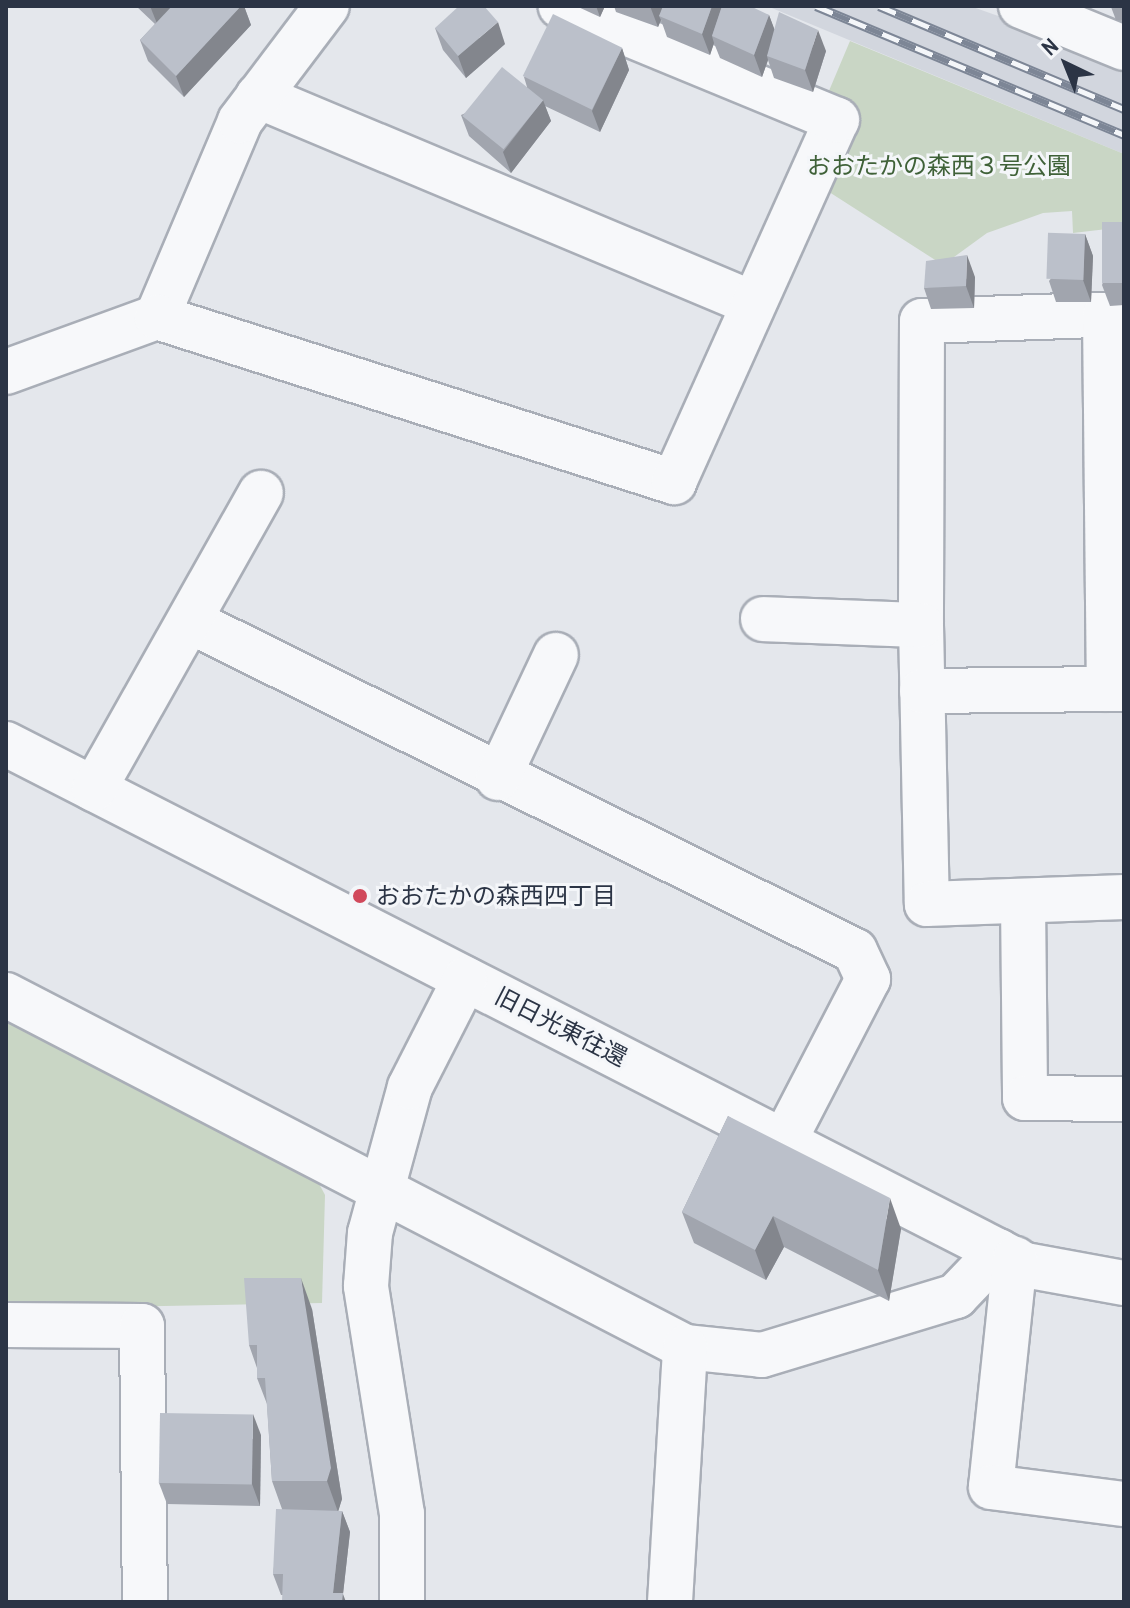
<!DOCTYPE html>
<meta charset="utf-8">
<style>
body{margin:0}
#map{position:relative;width:1130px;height:1608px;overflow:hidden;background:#e4e7ec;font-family:"Archivo Narrow","Noto Sans JP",sans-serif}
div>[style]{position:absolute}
.built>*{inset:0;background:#d2d6de}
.green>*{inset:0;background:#c9d6c5}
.roads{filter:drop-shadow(2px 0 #a9aeb7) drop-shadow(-2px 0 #a9aeb7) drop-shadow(0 2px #a9aeb7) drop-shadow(0 -2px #a9aeb7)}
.minor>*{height:44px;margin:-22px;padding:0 22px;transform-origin:22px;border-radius:22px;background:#f7f8fa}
.rail>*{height:9px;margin-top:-4.5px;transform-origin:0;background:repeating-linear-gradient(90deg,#f4f6f9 0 18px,#7d8696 0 36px);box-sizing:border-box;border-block:2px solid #7d8696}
.wall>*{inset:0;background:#a1a5ae}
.shaded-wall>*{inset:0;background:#83868d}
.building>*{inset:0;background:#bbc0ca;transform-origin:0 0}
.dots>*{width:22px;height:22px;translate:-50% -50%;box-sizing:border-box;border:4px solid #f4f6f9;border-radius:50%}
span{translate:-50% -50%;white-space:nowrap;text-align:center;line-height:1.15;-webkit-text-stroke:6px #f4f6f9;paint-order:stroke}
.park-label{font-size:24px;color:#3f6138}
.poi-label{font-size:24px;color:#2b3445}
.left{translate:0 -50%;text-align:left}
.street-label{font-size:24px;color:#2b3445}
.frame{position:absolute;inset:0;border:8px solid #2b3445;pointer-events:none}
.north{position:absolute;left:1026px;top:24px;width:80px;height:80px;-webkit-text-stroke:6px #f4f6f9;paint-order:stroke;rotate:317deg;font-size:22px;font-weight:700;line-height:32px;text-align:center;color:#2b3445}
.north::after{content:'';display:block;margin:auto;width:28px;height:36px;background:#2b3445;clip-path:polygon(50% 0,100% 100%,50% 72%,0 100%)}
</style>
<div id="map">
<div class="built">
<div style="clip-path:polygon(767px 6px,970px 6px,1024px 25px,1124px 67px,1124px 154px)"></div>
</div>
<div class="green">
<div style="clip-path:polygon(850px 41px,1124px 154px,1124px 227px,1073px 233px,1072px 211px,1043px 213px,987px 233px,943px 265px,826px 190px,823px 105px)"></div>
<div style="clip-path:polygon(6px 1020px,316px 1178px,325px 1195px,322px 1303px,6px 1309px)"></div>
</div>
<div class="roads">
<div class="minor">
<div style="left:1021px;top:6px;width:111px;rotate:22.2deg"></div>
<div style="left:258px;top:96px;width:536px;rotate:22.74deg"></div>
<div style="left:1124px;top:314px;width:202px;rotate:178deg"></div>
<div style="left:922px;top:321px;width:304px;rotate:90.2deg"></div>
<div style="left:921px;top:625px;width:279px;rotate:88.8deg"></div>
<div style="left:927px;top:904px;width:197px;rotate:-2deg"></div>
<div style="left:1105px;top:315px;width:374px;rotate:89.4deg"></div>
<div style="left:157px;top:317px;width:213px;rotate:-67deg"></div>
<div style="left:240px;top:121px;width:144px;rotate:-52.9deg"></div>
<div style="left:6px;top:372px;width:161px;rotate:-20deg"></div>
<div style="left:157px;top:317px;width:543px;rotate:17.7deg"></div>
<div style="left:674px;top:482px;width:397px;rotate:-65.8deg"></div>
<div style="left:837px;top:120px;width:299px;rotate:-157.6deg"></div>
<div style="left:763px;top:619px;width:158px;rotate:2.2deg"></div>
<div style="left:190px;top:621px;width:742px;rotate:26.39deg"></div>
<div style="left:855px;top:951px;width:31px;rotate:65deg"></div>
<div style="left:868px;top:979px;width:180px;rotate:117.4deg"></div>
<div style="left:922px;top:691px;width:202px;rotate:-0.6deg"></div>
<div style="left:6px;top:744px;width:1144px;rotate:27.08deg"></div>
<div style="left:1025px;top:1265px;width:101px;rotate:10.3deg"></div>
<div style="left:498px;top:778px;width:136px;rotate:-64.8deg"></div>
<div style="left:94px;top:789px;width:340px;rotate:-60.6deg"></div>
<div style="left:1023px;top:901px;width:197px;rotate:89.4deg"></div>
<div style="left:1025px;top:1098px;width:99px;rotate:0.6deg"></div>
<div style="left:6px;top:995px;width:765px;rotate:27.4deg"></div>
<div style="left:685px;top:1347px;width:77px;rotate:5.9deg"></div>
<div style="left:762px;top:1355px;width:203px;rotate:-16.9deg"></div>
<div style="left:956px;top:1296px;width:62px;rotate:-46.3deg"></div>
<div style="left:1015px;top:1259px;width:229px;rotate:96deg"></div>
<div style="left:991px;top:1487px;width:134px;rotate:7.3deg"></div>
<div style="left:6px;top:1325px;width:136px;rotate:0.4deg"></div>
<div style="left:142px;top:1326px;width:276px;rotate:89.4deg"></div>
<div style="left:402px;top:1602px;width:88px;rotate:-90deg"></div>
<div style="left:402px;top:1514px;width:231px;rotate:-99deg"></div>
<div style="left:366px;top:1286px;width:53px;rotate:-85.7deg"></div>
<div style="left:370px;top:1233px;width:151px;rotate:-74.7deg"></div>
<div style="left:410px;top:1087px;width:121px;rotate:-63deg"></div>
<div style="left:670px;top:1602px;width:255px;rotate:-86.6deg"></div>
</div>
</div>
<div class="rail">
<div style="left:816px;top:6px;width:334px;rotate:22.7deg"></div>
<div style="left:879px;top:6px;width:266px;rotate:22.8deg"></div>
</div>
<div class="wall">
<div style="clip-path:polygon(136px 6px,244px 6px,251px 25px,184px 97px,148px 61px,140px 40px,155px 24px)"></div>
<div style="clip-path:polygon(576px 6px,605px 6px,600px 17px)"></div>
<div style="clip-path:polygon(614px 6px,722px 6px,769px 15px,774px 29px,826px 51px,813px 92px,774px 78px,768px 60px,762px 77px,720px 58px,714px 43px,710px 55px,667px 37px,661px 20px,658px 27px,616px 12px)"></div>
<div style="clip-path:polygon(1105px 6px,1124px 6px,1124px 21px,1116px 20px,1111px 7px)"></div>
<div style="clip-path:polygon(435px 28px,505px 44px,466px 78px,443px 50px)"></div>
<div style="clip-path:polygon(622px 48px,629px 70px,600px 132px,545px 106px,551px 121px,511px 173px,469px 136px,461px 115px,527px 87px,524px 77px)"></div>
<div style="clip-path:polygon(1124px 222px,1124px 305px,1110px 306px,1102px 285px)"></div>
<div style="clip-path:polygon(1085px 234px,1093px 256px,1091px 302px,1056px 302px,1049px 281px)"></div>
<div style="clip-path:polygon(975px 277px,974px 308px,931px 309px,924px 288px)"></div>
<div style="clip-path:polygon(728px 1116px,901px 1229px,889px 1301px,784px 1247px,766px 1280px,694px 1243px,682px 1212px)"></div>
<div style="clip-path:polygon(312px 1309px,342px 1499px,338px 1511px,342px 1511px,350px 1532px,343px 1594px,281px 1595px,273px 1574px,282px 1509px,272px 1481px,267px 1404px,257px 1378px,257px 1368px,249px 1345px)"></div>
<div style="clip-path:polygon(261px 1435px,260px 1506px,167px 1504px,159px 1483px)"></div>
</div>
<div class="shaded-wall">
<div style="clip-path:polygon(150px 6px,177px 6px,158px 26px)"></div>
<div style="clip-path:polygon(241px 6px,244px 6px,251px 25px,184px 97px,176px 76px)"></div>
<div style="clip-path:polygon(596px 6px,605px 6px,600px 17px)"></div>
<div style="clip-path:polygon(650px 6px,667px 6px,659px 16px,661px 20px,658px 27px)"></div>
<div style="clip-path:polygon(712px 6px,722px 6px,712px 36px,714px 43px,710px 55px,702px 34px)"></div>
<div style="clip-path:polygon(769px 15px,777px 36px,767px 56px,768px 60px,762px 77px,754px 55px)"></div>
<div style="clip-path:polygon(498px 22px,505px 44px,466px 78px,458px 56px)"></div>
<div style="clip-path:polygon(818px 30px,826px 51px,813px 92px,805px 70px)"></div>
<div style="clip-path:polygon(622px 48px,629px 70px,600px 132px,592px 111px)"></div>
<div style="clip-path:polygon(543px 100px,551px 121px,511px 173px,503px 152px)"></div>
<div style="clip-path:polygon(1085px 234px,1093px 256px,1091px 302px,1083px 280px)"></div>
<div style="clip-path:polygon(967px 255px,975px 277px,974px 308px,966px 286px)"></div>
<div style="clip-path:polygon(890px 1198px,901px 1229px,889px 1301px,878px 1270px)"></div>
<div style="clip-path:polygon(773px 1216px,784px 1247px,766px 1280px,755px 1250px)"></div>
<div style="clip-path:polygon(301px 1278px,312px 1309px,342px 1499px,338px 1512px,327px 1481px)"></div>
<div style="clip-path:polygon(253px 1414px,261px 1435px,260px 1506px,252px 1484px)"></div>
<div style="clip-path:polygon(342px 1511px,350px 1532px,343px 1594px,346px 1602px,336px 1602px,333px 1593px)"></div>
</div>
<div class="building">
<div style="clip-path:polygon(172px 6px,241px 6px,176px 76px,140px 40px)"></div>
<div style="clip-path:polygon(459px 6px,484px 6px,498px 22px,458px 56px,435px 28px)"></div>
<div style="clip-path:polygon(663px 6px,712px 6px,702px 34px,659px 16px)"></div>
<div style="clip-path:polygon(722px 6px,750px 6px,769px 15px,754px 55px,712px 36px)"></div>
<div style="clip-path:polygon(779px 12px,818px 30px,805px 70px,767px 56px)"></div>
<div style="left:553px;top:14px;width:77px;height:69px;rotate:26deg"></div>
<div style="left:502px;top:67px;width:53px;height:63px;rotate:39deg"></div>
<div style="left:1124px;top:222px;width:61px;height:22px;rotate:90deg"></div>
<div style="left:1085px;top:234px;width:46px;height:37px;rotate:92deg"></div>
<div style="clip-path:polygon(967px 255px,966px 286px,924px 288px,926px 261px)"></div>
<div style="clip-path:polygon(728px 1116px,890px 1198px,878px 1270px,773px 1216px,755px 1250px,682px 1212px)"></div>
<div style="clip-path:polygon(244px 1278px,301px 1278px,331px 1468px,327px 1481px,272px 1481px,265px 1378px,257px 1378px,257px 1345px,249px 1345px)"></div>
<div style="left:160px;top:1413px;width:93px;height:70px;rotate:1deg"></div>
<div style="clip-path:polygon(276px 1509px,342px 1511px,333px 1593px,343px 1593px,342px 1602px,282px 1602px,283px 1574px,273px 1574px)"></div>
</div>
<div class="dots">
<div style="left:360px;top:896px;background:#d1495b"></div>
</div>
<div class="park-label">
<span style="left:939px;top:166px">おおたかの森西３号公園</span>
</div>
<div class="poi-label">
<span class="left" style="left:376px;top:896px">おおたかの森西四丁目</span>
</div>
<div class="street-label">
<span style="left:561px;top:1027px;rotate:27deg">旧日光東往還</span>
</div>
<div class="frame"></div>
<div class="north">N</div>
</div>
